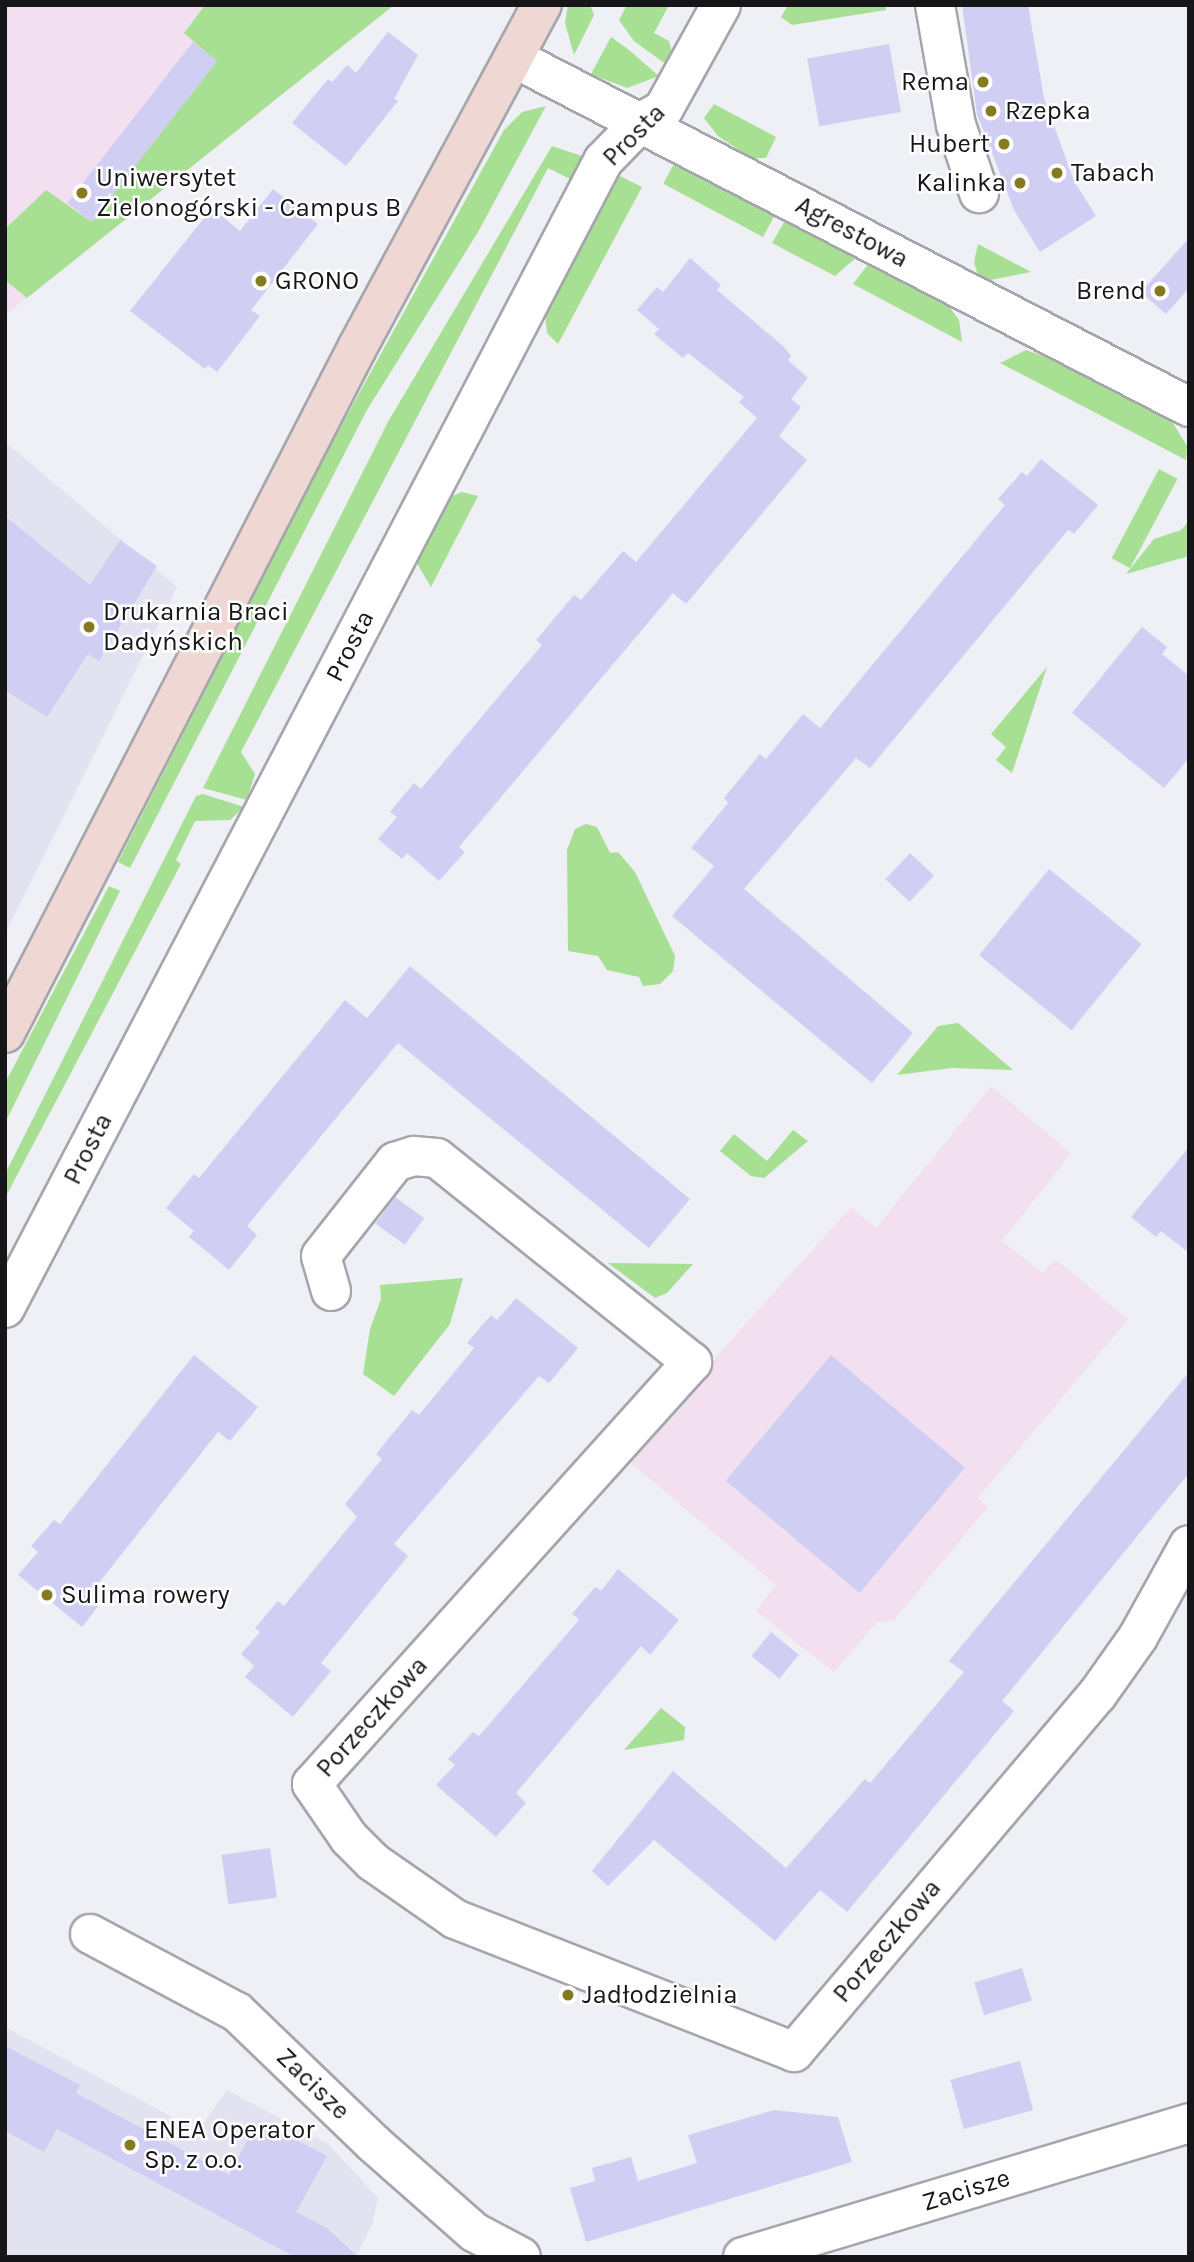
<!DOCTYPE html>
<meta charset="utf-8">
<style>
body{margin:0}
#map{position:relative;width:1194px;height:2262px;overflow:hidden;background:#efeff6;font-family:Karla,sans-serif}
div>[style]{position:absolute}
.built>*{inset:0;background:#e2e2f0}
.education>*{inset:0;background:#f2e0f1}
.green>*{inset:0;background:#a7df93;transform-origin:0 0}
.building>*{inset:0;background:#d0cff3;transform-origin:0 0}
.roads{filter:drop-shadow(2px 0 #a5a5ac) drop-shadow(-2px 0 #a5a5ac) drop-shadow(0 2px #a5a5ac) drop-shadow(0 -2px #a5a5ac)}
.street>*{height:38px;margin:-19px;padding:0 19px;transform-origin:19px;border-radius:19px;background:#fff}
.secondary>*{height:38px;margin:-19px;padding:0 19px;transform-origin:19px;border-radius:19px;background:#efd8d4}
.dots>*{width:19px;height:19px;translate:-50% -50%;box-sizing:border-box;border:4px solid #fff;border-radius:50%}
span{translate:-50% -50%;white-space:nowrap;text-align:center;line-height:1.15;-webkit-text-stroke:5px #fff;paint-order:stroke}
.poi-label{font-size:26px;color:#161618}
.right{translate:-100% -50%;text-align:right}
.left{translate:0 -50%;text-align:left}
.street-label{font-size:26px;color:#161618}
.frame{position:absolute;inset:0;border:7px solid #161618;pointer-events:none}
</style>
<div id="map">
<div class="built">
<div style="clip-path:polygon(5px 442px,177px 587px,5px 934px)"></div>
<div style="clip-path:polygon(5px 2027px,198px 2131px,227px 2090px,328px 2144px,378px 2198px,372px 2225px,356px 2257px,5px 2257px)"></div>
</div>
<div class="education">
<div style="clip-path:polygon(5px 5px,394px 5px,5px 315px)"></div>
<div style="clip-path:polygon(991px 1086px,1071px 1153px,1002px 1241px,1043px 1273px,1055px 1259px,1128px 1319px,978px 1498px,988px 1507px,894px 1620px,876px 1623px,834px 1672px,756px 1611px,776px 1585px,625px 1458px,851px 1207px,876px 1228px)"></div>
</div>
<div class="green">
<div style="clip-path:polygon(205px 5px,394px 5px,27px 298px,5px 280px,5px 229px,46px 190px,89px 220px,216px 61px,184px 33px)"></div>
<div style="clip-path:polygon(568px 5px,590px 5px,594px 15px,574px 55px,565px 23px)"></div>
<div style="clip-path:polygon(627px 5px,669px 5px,654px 33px,669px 41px,673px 57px,667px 65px,634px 41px,619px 20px)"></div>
<div style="clip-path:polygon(788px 5px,886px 5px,886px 10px,792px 25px,781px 17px)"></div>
<div style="clip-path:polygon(611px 37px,629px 50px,659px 76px,627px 88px,591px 74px)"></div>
<div style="clip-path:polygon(714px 104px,776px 137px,766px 158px,751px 158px,718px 136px,704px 118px)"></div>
<div style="clip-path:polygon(546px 106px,478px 232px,367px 410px,130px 868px,118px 862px,323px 459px,504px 130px,522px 112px)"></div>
<div style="clip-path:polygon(552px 146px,585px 157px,572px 180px,548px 168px,241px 752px,255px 774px,247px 800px,203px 788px,389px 420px)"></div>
<div style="left:676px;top:160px;width:113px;height:27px;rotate:28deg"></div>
<div style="clip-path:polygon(618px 175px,642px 187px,558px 344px,547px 333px,545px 314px)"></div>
<div style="clip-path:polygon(786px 219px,858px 256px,835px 276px,772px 243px)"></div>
<div style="clip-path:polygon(978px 244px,1031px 272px,985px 281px,978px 276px,974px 262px)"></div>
<div style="clip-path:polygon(869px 263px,948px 305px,959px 320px,962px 342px,853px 284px)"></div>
<div style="clip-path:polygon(1026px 350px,1060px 362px,1173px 423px,1187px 446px,1186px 460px,1000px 363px)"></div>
<div style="left:1159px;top:469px;width:21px;height:101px;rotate:28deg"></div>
<div style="clip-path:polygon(462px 492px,478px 496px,431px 587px,415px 560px,448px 498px)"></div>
<div style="clip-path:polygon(1189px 521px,1189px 556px,1126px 574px,1154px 539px,1181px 530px)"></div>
<div style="clip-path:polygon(1047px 667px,1012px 773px,996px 760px,1006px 747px,991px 734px)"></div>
<div style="clip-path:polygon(203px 794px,244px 807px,230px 820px,195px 821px,176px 860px,181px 864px,5px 1198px,5px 1174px,196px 796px)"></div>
<div style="clip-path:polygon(586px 824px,597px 827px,610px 853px,618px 852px,635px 872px,675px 956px,673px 971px,660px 984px,643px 986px,639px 977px,607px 970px,598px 956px,568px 951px,567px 850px,575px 829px)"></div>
<div style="clip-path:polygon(109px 886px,120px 891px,5px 1123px,5px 1083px)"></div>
<div style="clip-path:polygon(958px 1023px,1013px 1070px,952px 1068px,897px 1075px,938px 1026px)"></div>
<div style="clip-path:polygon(793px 1130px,808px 1141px,764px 1178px,751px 1176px,720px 1151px,734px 1134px,767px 1161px)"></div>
<div style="clip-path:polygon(608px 1263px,693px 1264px,667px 1293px,655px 1298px)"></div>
<div style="clip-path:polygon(463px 1278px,450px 1324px,394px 1396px,363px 1374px,370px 1329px,381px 1299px,380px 1285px)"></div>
<div style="clip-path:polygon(661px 1708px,685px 1727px,684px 1740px,624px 1750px)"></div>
</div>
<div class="building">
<div style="clip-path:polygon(962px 5px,1028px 5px,1044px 98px,1074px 181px,1096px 216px,1040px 252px,1014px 210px,977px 114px)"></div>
<div style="clip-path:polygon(388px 32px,418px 55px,394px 99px,398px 101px,346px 166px,292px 123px,328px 79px,332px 82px,347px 65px,356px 73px)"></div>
<div style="left:193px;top:42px;width:31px;height:204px;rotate:38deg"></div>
<div style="left:889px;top:44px;width:69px;height:83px;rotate:80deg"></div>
<div style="clip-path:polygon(273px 189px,318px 224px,251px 310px,260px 316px,217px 372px,208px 365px,205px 369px,130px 311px,212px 208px,240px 231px)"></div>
<div style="clip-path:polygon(1189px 238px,1189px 288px,1166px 314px,1141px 292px)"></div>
<div style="clip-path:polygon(690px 258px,721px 285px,717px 290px,783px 346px,791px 356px,788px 360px,808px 378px,791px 399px,801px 407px,779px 436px,807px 460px,686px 604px,673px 593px,459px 847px,465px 852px,439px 881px,407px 853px,402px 859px,378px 839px,397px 817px,390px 812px,414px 783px,421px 789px,542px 645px,536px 640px,574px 595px,581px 600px,623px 551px,636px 562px,757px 418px,739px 402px,744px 397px,688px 353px,683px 358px,654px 334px,659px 329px,637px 310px,657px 287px,663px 292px)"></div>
<div style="clip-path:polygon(1041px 459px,1098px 505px,1074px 534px,1068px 530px,870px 768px,856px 758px,744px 889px,913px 1033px,872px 1083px,672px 916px,714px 866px,691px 848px,728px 803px,724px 798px,760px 754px,766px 759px,803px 714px,820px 728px,1005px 505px,998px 499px,1022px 472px,1027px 476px)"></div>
<div style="clip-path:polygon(5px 516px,90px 585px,120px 540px,157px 566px,99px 661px,88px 654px,47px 717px,5px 690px)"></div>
<div style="clip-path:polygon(1142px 627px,1167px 647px,1162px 654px,1189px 676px,1189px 758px,1164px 788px,1072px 713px)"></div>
<div style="left:910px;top:853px;width:33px;height:36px;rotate:43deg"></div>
<div style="left:1049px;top:869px;width:119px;height:111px;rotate:39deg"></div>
<div style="clip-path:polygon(410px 966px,690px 1199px,649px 1248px,398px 1043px,247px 1226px,257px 1235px,229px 1270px,189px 1237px,194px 1231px,166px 1208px,194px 1174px,199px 1178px,345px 1000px,367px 1018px)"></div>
<div style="clip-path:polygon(1189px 1147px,1189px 1253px,1161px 1231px,1156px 1237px,1131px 1217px)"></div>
<div style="left:395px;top:1197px;width:36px;height:33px;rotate:36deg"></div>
<div style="clip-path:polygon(516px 1298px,578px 1348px,549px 1383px,539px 1376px,394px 1544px,408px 1556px,321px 1663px,331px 1671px,293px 1717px,245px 1677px,254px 1666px,241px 1654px,260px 1632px,255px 1628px,278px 1601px,284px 1606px,357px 1517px,345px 1504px,382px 1459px,376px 1454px,412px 1410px,419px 1415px,474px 1348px,467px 1343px,491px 1315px,497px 1320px)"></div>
<div style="clip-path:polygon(194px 1355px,258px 1407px,230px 1441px,218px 1432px,98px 1584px,109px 1592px,82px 1627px,18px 1575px,38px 1552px,31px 1546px,54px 1520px,60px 1524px)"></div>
<div style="left:831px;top:1355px;width:175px;height:164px;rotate:40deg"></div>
<div style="clip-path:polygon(1189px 1372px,1189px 1473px,1002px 1701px,1014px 1711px,847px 1912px,820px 1890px,775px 1941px,654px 1840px,608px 1886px,592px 1871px,673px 1771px,786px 1868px,865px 1779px,870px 1783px,964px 1672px,949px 1661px)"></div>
<div style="clip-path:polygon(618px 1569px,679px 1620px,650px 1655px,641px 1646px,516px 1793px,526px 1803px,496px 1837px,436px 1785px,455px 1765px,448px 1759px,473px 1732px,479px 1736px,579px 1620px,572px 1614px,595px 1587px,601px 1591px)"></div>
<div style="left:771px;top:1632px;width:36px;height:31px;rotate:39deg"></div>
<div style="left:270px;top:1848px;width:50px;height:49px;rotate:82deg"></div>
<div style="left:1022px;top:1968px;width:34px;height:50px;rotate:73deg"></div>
<div style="clip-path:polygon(5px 2046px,80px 2085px,76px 2093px,229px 2175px,258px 2120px,327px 2156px,296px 2212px,327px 2228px,358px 2257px,295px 2257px,57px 2129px,44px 2152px,5px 2131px)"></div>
<div style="left:1020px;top:2061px;width:51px;height:72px;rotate:75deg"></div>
<div style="clip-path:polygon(774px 2110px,838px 2117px,852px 2162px,586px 2242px,570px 2188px,595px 2181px,592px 2168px,631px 2157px,638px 2181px,697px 2163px,688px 2135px)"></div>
</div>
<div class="roads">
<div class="street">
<div style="left:935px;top:5px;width:122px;rotate:80.1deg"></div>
<div style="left:956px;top:125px;width:72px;rotate:71.3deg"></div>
<div style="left:514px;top:58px;width:760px;rotate:27.34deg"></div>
<div style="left:331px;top:1291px;width:36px;rotate:-106deg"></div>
<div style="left:321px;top:1256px;width:120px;rotate:-51.8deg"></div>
<div style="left:395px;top:1162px;width:20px;rotate:-18deg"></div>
<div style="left:414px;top:1156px;width:23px;rotate:5deg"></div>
<div style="left:437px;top:1158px;width:327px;rotate:38.7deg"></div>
<div style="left:692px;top:1362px;width:568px;rotate:132deg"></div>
<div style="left:312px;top:1784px;width:65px;rotate:55.6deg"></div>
<div style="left:349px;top:1838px;width:34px;rotate:45deg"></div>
<div style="left:373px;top:1862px;width:100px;rotate:34.8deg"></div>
<div style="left:455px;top:1919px;width:364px;rotate:21.4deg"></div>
<div style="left:794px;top:2052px;width:468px;rotate:-49.7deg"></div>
<div style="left:1097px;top:1695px;width:71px;rotate:-54.7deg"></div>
<div style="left:1138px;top:1637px;width:105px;rotate:-61deg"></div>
<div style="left:5px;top:1308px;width:1294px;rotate:-62.46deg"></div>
<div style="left:603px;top:161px;width:54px;rotate:-45.7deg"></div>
<div style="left:641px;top:122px;width:25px;rotate:-29deg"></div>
<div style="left:663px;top:110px;width:120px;rotate:-61.1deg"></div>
<div style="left:90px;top:1934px;width:166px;rotate:28deg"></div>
<div style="left:237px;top:2012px;width:189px;rotate:43.9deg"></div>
<div style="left:373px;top:2143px;width:135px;rotate:41.4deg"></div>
<div style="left:474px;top:2232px;width:53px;rotate:28deg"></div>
<div style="left:743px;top:2257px;width:466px;rotate:-16.7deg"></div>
</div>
<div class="secondary">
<div style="left:5px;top:1033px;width:770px;rotate:-62.8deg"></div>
<div style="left:357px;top:348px;width:390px;rotate:-61.7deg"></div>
</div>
</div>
<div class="dots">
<div style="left:983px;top:82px;background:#847b20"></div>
<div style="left:991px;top:111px;background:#847b20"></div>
<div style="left:1004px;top:144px;background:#847b20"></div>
<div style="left:1057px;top:173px;background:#847b20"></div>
<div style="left:1020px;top:183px;background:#847b20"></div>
<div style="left:82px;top:193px;background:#847b20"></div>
<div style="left:261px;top:281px;background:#847b20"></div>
<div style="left:1160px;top:291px;background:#847b20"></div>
<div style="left:89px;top:627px;background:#847b20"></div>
<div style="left:47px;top:1595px;background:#847b20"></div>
<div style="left:568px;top:1995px;background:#847b20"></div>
<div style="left:130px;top:2145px;background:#847b20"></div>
</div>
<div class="poi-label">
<span class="right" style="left:969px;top:82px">Rema</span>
<span class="left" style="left:1005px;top:111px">Rzepka</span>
<span class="right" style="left:990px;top:144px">Hubert</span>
<span class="left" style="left:1071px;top:173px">Tabach</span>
<span class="left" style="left:96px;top:193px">Uniwersytet<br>Zielonogórski - Campus B</span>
<span class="right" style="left:1006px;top:183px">Kalinka</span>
<span class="left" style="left:275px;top:281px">GRONO</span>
<span class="right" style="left:1146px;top:291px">Brend</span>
<span class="left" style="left:103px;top:627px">Drukarnia Braci<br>Dadyńskich</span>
<span class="left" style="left:61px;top:1595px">Sulima rowery</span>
<span class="left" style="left:582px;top:1995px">Jadłodzielnia</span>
<span class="left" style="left:144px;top:2145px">ENEA Operator<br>Sp. z o.o.</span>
</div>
<div class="street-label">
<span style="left:634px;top:135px;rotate:-45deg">Prosta</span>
<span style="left:852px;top:232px;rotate:28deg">Agrestowa</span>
<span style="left:350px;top:646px;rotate:-63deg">Prosta</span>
<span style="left:88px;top:1149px;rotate:-63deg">Prosta</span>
<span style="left:372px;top:1717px;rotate:-48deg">Porzeczkowa</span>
<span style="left:887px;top:1941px;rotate:-50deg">Porzeczkowa</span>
<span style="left:313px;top:2084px;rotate:44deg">Zacisze</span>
<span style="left:966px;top:2190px;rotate:-17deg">Zacisze</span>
</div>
<div class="frame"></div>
</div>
